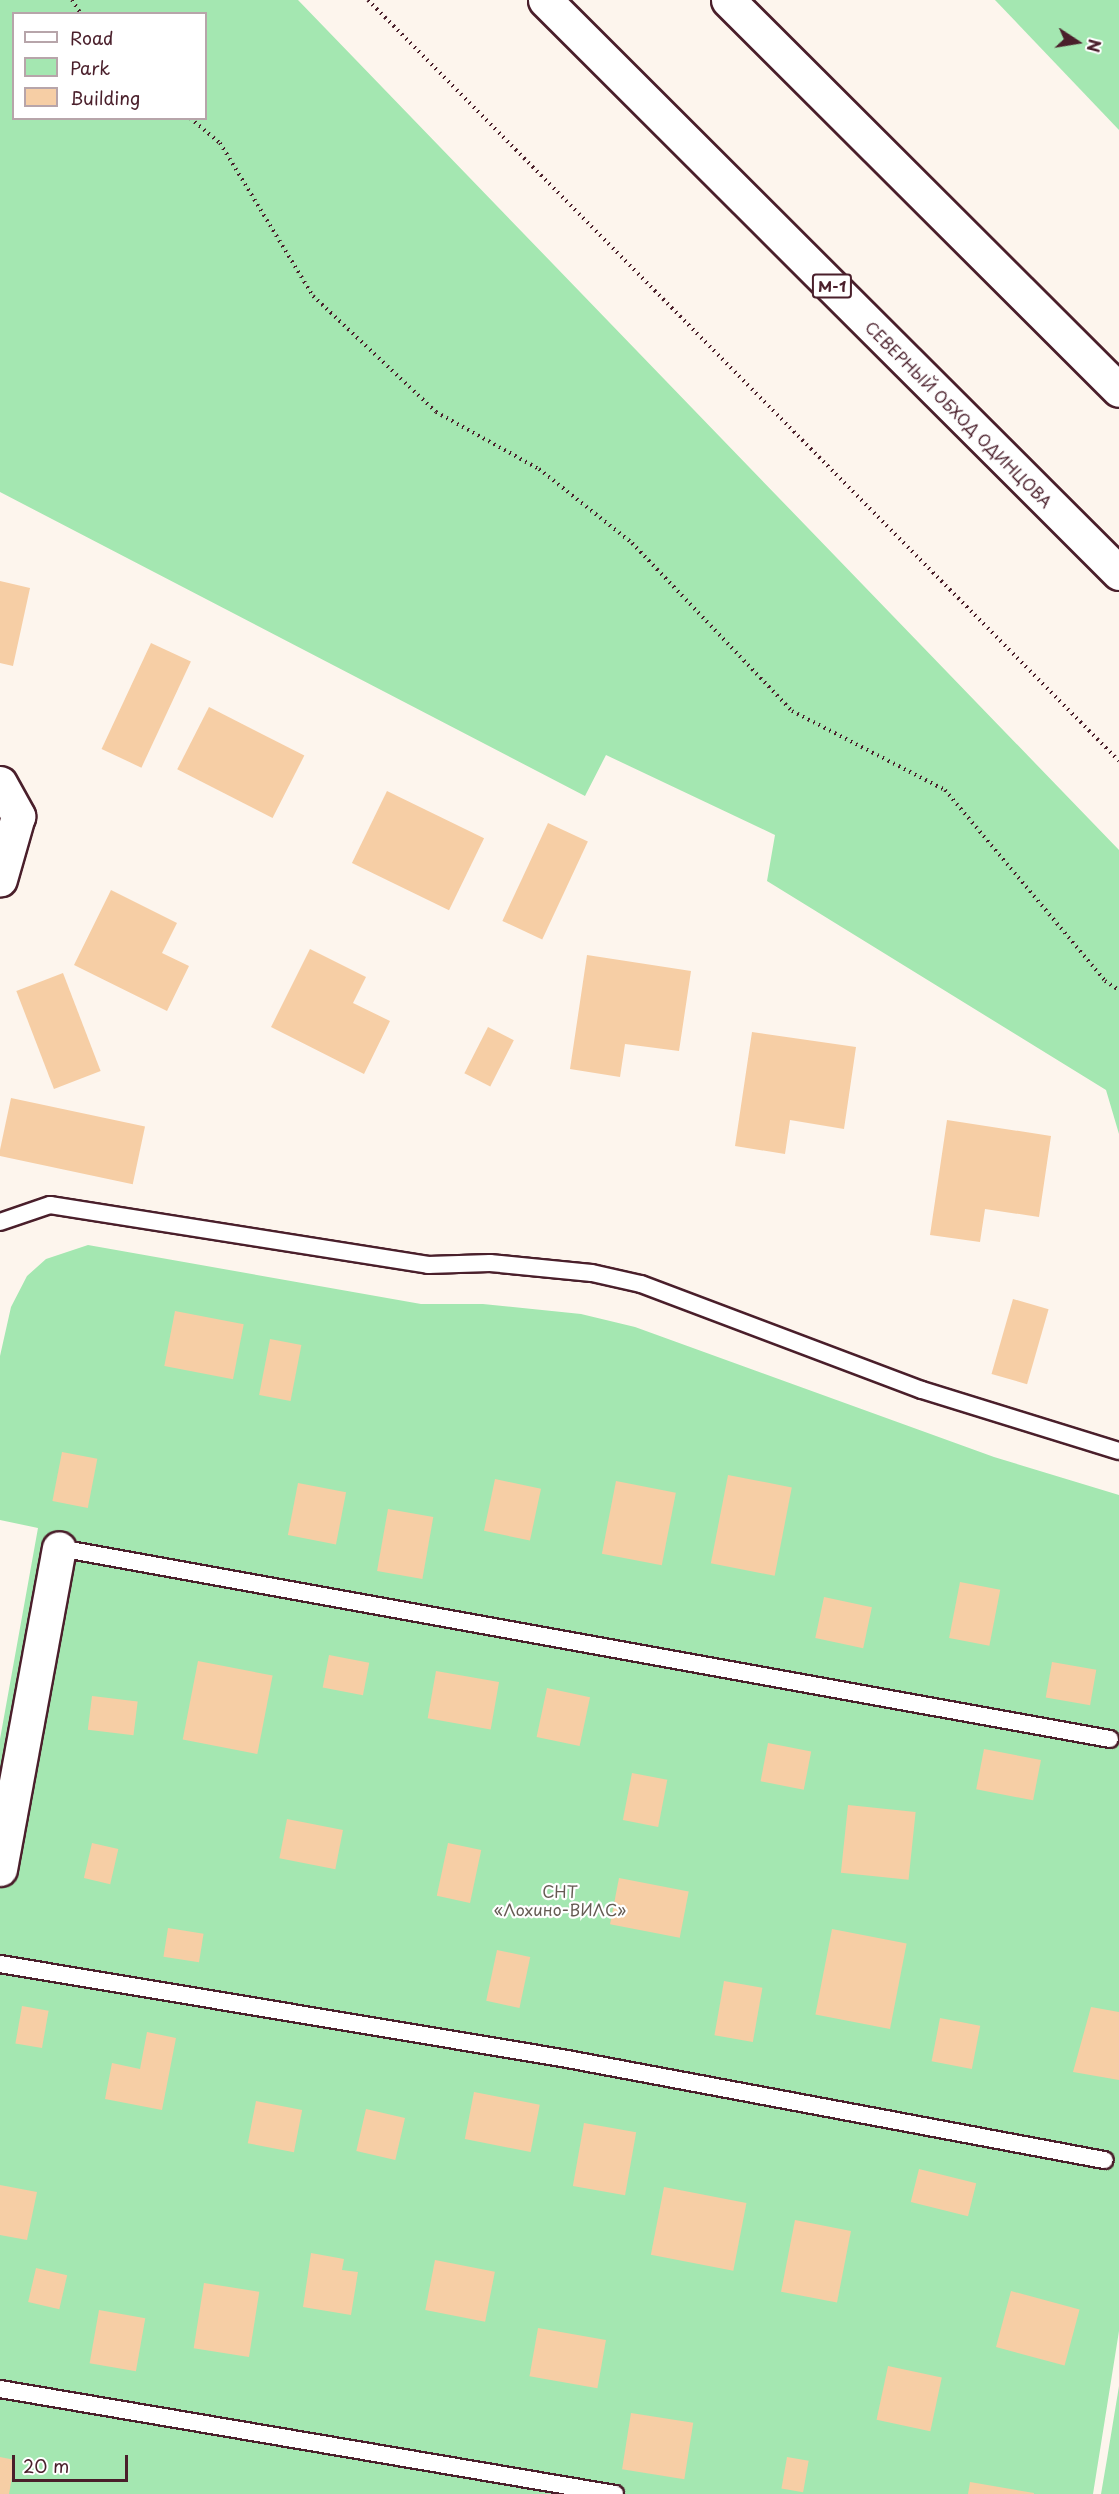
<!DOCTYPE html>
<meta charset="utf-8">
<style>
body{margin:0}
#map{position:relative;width:1119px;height:2494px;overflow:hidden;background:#fdf5ed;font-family:"Playpen Sans",sans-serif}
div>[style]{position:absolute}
.green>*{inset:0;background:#a4e7b1}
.building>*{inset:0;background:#f6cea5;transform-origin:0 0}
.path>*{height:4px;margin-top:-2px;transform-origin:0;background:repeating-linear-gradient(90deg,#4a1f2b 0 1.5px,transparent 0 6px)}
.roads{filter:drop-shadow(2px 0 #4a1f2b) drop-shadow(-2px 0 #4a1f2b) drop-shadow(0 2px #4a1f2b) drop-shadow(0 -2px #4a1f2b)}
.lane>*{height:16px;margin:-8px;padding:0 8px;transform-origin:8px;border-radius:8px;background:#fff}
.street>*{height:33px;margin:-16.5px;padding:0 16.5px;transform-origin:16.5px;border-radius:16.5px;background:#fff}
.highway>*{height:33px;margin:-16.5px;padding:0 16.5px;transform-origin:16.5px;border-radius:16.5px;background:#fff}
span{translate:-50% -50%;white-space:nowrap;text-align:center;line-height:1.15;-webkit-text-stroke:4.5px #fff;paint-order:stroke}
.shield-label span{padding:2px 4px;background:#fff;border:2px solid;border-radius:4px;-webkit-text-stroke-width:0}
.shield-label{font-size:15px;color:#4a1f2b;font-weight:700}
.street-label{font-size:16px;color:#4a1f2b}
.park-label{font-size:16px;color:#655b53}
.legend{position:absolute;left:12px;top:12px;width:195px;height:108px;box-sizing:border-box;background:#fff;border:2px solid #b7a5aa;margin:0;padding:8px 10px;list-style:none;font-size:18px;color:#4a1f2b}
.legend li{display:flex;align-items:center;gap:12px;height:30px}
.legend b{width:30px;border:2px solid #b7a5aa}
.north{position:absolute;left:1047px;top:12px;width:60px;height:60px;-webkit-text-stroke:4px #fff;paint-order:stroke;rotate:102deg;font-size:16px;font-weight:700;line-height:24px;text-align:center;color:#4a1f2b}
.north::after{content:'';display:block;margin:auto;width:21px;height:27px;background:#4a1f2b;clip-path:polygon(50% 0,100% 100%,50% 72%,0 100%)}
.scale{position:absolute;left:12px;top:2455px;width:116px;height:27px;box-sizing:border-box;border:3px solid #4a1f2b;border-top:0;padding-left:8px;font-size:18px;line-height:21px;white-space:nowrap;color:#4a1f2b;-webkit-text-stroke:4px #fff;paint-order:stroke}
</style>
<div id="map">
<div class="green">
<div style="clip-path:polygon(evenodd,0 0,298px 0,1119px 850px,1119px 1134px,1106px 1090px,767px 881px,775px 835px,606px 755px,585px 796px,0 492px,0 0,14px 14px,206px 14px,206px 118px,14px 118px,14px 14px)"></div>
<div style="clip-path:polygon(995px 0,1119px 0,1119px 130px)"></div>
<div style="clip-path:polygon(88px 1245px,421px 1304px,483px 1304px,581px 1314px,635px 1327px,994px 1457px,1119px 1495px,1119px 2331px,1093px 2494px,0 2494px,0 1739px,38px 1528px,0 1520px,0 1356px,11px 1307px,27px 1276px,46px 1259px)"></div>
<div style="clip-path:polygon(1119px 2386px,1119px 2494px,1101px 2494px,1107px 2459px)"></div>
</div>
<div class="building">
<div style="clip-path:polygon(0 581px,30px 588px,13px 666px,0 663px)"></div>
<div style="left:151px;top:643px;width:44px;height:117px;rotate:25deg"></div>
<div style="left:209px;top:707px;width:107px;height:70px;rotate:27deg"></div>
<div style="left:387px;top:791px;width:108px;height:80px;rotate:26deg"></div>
<div style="left:548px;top:823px;width:44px;height:108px;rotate:25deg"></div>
<div style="clip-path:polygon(111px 890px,177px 923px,162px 953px,189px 966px,167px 1011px,74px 965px)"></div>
<div style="clip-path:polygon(310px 949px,366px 977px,353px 1003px,390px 1021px,364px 1074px,271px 1027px)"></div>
<div style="clip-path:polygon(587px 955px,691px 971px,679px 1051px,625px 1044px,620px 1077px,570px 1069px)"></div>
<div style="left:63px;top:973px;width:105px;height:50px;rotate:69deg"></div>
<div style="left:488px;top:1027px;width:29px;height:52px;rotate:27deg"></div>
<div style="clip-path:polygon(752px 1032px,856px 1047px,844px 1129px,790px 1120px,785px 1154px,735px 1146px)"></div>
<div style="left:11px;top:1098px;width:137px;height:59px;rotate:12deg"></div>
<div style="clip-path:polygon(947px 1120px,1051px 1136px,1039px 1217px,985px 1209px,980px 1242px,930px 1235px)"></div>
<div style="left:1013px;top:1299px;width:37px;height:78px;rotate:16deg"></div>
<div style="left:175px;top:1311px;width:70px;height:56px;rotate:11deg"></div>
<div style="left:270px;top:1339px;width:32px;height:57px;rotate:11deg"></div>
<div style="left:62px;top:1452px;width:36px;height:50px;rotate:11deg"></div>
<div style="left:728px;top:1475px;width:65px;height:90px;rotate:11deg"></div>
<div style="left:495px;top:1479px;width:47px;height:53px;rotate:12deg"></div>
<div style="left:616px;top:1481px;width:61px;height:74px;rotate:11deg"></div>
<div style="left:298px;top:1483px;width:49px;height:53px;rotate:11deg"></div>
<div style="left:388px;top:1509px;width:46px;height:63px;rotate:10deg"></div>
<div style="left:960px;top:1582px;width:41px;height:57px;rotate:11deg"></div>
<div style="left:824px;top:1597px;width:49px;height:42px;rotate:12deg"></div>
<div style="left:329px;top:1655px;width:41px;height:33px;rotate:11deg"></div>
<div style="left:198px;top:1661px;width:76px;height:80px;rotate:11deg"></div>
<div style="left:1052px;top:1662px;width:45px;height:36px;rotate:10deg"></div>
<div style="left:436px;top:1671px;width:64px;height:48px;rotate:10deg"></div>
<div style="left:547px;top:1688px;width:44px;height:50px;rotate:12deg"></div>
<div style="left:92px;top:1696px;width:46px;height:34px;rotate:7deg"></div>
<div style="left:768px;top:1743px;width:44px;height:39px;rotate:11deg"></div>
<div style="left:984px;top:1749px;width:58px;height:41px;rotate:11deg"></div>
<div style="left:632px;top:1773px;width:36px;height:48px;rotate:11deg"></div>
<div style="left:848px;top:1805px;width:68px;height:68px;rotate:6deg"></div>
<div style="left:287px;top:1819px;width:57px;height:40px;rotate:11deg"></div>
<div style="left:92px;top:1843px;width:27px;height:36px;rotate:13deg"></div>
<div style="left:448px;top:1843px;width:34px;height:54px;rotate:12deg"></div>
<div style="left:619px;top:1878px;width:71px;height:47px;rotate:11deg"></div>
<div style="left:168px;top:1928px;width:36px;height:29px;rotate:9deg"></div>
<div style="left:832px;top:1929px;width:76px;height:87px;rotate:11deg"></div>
<div style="left:497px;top:1950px;width:34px;height:52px;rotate:12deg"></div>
<div style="left:724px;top:1981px;width:39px;height:55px;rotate:10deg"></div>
<div style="left:22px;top:2006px;width:27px;height:38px;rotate:10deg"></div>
<div style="clip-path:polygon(1091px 2007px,1119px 2012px,1119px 2080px,1073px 2072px)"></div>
<div style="left:940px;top:2018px;width:41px;height:44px;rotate:11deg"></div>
<div style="clip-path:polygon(147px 2032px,176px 2038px,162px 2110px,105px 2099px,112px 2063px,140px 2069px)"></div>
<div style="left:474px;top:2092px;width:67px;height:48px;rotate:11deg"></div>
<div style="left:256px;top:2101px;width:47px;height:43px;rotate:11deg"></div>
<div style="left:366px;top:2109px;width:40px;height:43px;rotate:13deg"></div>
<div style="left:584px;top:2123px;width:53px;height:64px;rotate:10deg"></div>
<div style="left:919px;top:2169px;width:59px;height:34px;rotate:14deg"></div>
<div style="clip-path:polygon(0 2185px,37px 2192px,27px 2240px,0 2235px)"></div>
<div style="left:664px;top:2187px;width:84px;height:69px;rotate:11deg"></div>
<div style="left:795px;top:2220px;width:57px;height:73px;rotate:11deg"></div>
<div style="clip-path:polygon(311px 2253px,344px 2259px,342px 2270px,358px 2272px,351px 2315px,303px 2307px)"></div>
<div style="left:435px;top:2260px;width:61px;height:51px;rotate:11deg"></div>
<div style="left:36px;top:2268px;width:32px;height:35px;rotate:13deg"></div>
<div style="left:204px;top:2283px;width:56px;height:66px;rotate:9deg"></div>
<div style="left:1011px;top:2291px;width:71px;height:58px;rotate:15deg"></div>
<div style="left:99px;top:2310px;width:47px;height:54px;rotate:10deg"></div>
<div style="left:538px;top:2328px;width:69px;height:49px;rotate:10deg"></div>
<div style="left:888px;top:2366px;width:55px;height:55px;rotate:12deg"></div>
<div style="left:631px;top:2413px;width:63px;height:57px;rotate:9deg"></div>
<div style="clip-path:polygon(0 2457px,15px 2460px,9px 2494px,0 2494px)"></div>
<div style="left:787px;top:2457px;width:22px;height:32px;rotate:10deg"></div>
<div style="clip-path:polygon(970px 2482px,1034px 2493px,1034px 2494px,968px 2494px)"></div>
</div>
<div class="path">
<div style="left:72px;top:0;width:17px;rotate:57deg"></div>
<div style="left:368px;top:0;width:1069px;rotate:45.38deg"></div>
<div style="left:190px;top:118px;width:39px;rotate:40deg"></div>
<div style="left:220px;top:143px;width:179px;rotate:58.7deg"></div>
<div style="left:313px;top:296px;width:169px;rotate:43.3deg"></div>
<div style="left:436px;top:412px;width:118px;rotate:29deg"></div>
<div style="left:539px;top:469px;width:119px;rotate:38.5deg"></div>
<div style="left:632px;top:543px;width:232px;rotate:46.4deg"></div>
<div style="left:792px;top:711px;width:172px;rotate:27.3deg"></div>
<div style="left:945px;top:790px;width:249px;rotate:50deg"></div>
<div style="left:1105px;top:981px;width:17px;rotate:33deg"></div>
</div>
<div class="roads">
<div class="lane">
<div style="left:0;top:1222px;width:53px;rotate:-18.8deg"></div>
<div style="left:50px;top:1205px;width:383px;rotate:9deg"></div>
<div style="left:428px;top:1265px;width:62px;rotate:-1.8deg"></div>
<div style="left:490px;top:1263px;width:102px;rotate:5.6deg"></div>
<div style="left:592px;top:1273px;width:50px;rotate:12.7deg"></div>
<div style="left:641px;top:1284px;width:300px;rotate:20.7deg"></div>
<div style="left:922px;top:1390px;width:206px;rotate:17.2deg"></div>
<div style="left:59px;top:1548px;width:1068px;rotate:10.3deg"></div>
<div style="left:0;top:1964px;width:570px;rotate:9.5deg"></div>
<div style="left:562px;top:2058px;width:552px;rotate:10.66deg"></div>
<div style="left:0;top:2389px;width:624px;rotate:9.69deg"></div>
</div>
<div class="street">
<div style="left:0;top:783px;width:38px;rotate:61deg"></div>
<div style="left:18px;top:816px;width:66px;rotate:105.9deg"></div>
<div style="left:0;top:1869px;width:326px;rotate:-79.6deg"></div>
</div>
<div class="highway">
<div style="left:545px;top:0;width:811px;rotate:44.95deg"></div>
<div style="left:728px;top:0;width:552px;rotate:44.93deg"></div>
</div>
</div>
<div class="shield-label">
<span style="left:832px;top:286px">М-1</span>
</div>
<div class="street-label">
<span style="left:959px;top:414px;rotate:45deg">СЕВЕРНЫЙ ОБХОД ОДИНЦОВА</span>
</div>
<div class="park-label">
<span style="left:560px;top:1900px">СНТ<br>«Лохино-ВИЛС»</span>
</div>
<ul class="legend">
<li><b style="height:8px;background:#fff"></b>Road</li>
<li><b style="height:16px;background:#a4e7b1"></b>Park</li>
<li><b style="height:16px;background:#f6cea5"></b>Building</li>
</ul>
<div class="north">N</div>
<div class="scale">20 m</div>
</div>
